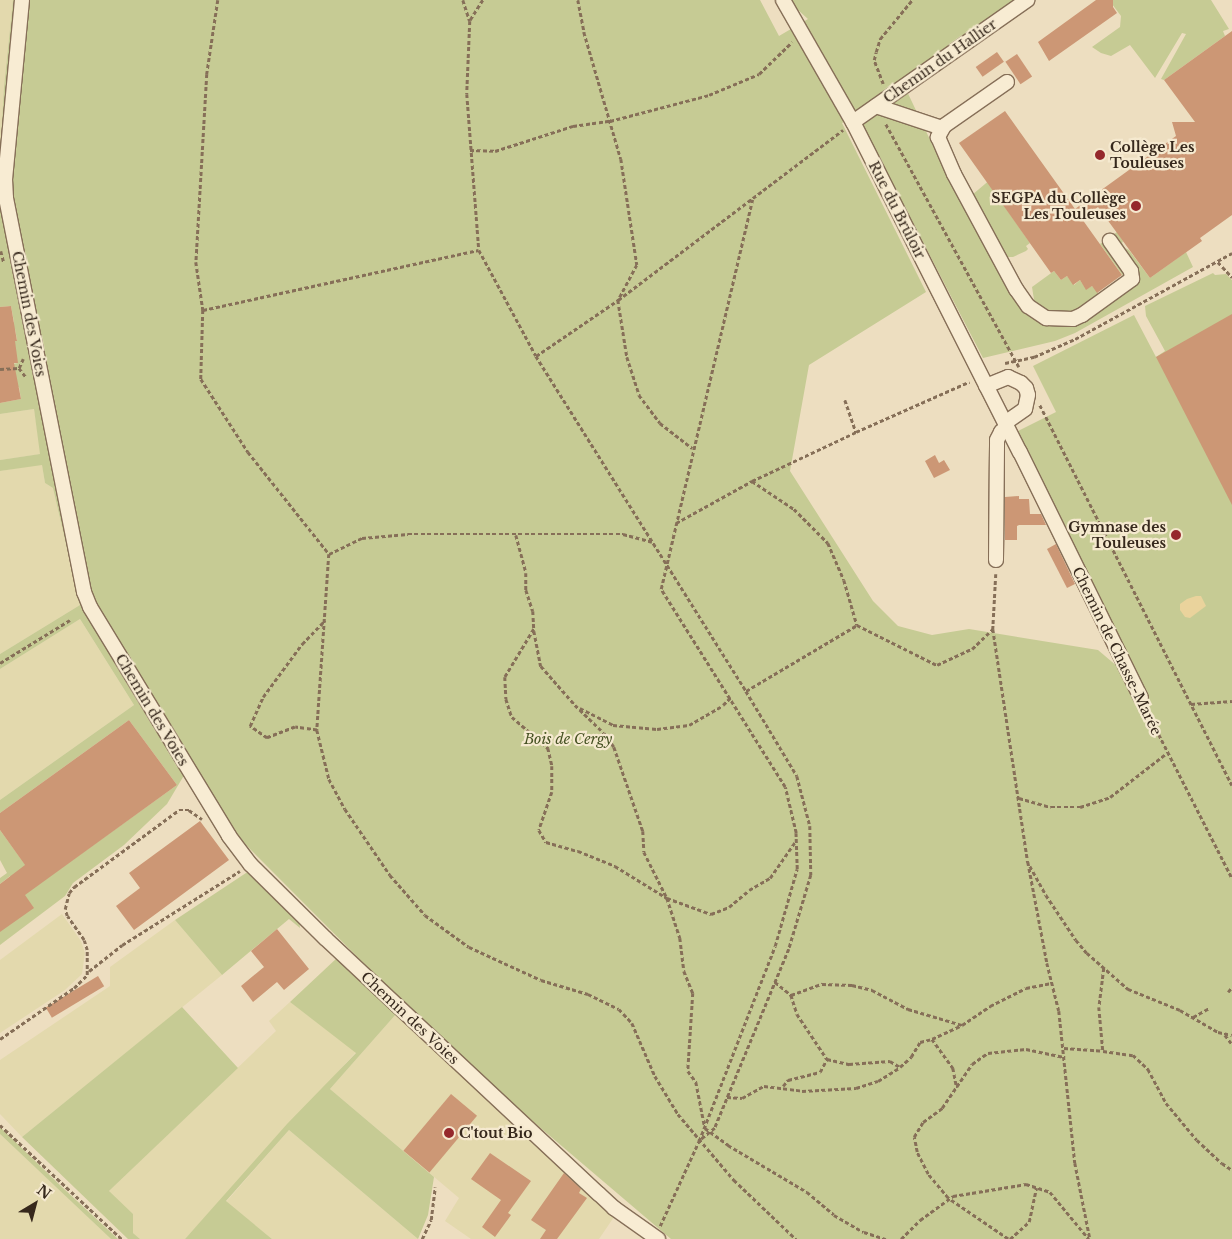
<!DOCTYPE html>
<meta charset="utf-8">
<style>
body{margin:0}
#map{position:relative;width:1232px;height:1239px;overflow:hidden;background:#eddec0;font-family:"Libre Baskerville",serif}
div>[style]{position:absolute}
.farmland>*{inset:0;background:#e3d9ad}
.green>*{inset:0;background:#c6cb94}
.sand>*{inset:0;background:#ead39c}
.building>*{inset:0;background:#cc9775;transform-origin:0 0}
.path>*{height:2.5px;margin-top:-1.25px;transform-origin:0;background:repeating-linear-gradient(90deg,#866f58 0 4px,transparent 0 6.5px)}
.roads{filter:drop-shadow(1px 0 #866f58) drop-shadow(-1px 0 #866f58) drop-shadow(0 1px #866f58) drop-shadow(0 -1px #866f58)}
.minor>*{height:14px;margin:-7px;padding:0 7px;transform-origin:7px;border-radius:7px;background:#f8ecd3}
.dots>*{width:14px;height:14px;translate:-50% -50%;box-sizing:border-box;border:2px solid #f5e9cf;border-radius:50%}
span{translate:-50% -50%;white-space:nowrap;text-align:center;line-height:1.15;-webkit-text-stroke:4.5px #f5e9cf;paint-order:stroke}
.street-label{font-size:14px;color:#36281c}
.poi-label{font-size:14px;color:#36281c;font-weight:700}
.left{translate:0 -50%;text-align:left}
.right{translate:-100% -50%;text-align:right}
.park-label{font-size:14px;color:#475223;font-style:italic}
.north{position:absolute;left:10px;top:1179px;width:50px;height:50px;-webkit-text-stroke:4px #f5e9cf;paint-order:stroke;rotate:37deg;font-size:14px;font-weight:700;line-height:20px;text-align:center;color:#36281c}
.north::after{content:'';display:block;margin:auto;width:18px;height:22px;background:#36281c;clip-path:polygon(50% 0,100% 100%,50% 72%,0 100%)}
</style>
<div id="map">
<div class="farmland">
<div style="clip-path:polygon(0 0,13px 0,4px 87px,0 155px)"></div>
<div style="clip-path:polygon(34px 409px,41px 454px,0 460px,0 414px)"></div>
<div style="clip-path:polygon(42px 464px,45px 483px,53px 488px,80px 605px,0 654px,0 471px)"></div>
<div style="clip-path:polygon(80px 619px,134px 705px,0 800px,0 669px)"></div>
<div style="clip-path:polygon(62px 914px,81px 941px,85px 953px,82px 974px,65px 990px,0 1033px,0 960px)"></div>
<div style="clip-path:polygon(175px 920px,222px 975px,22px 1137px,0 1114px,0 1060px,110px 986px,110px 967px)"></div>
<div style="clip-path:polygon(290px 1002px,356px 1052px,185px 1239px,140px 1239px,133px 1233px,109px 1191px,276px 1031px,269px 1021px)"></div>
<div style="clip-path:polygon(397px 1013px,614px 1217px,599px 1239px,471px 1239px,445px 1221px,459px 1198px,330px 1089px)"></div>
<div style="clip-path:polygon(289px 1130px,418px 1239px,272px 1239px,226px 1202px)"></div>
<div style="clip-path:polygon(0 1134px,49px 1180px,111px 1239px,0 1239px)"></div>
</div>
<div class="green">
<div style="clip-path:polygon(13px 0,760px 0,779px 36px,808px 19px,787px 0,1017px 0,902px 81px,954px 190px,1006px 281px,1059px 324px,1134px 285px,1110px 237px,1117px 232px,1123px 241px,1122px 243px,1125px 248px,1129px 250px,1150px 278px,1186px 252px,1193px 267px,1075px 333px,1055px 341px,983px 358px,856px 113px,842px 123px,926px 292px,809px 365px,790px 471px,873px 601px,898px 626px,932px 635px,969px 629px,1098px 650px,1118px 667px,1136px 706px,1148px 701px,1016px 432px,1056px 412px,1033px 366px,1134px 315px,1156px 357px,1165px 351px,1146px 316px,1145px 306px,1213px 273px,1215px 275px,1226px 274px,1232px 280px,1232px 1239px,671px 1239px,455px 1055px,239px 838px,94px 616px,3px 191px,82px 601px,186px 772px,167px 804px,124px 845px,73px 883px,65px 896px,0 945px,0 932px,10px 876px,0 884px,0 878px,7px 873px,0 860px,0 830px,39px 884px,177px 785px,129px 720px,0 813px,0 800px,134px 705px,80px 619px,0 669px,0 654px,80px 605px,53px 488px,45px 483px,42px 465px,0 471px,0 460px,40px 454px,34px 409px,0 414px,0 403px,21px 399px,19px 387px,0 390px,0 366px,18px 363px,0 347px,0 344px,17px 340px,15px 329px,0 331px,14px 322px,11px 306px,0 307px,0 155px,4px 87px)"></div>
<div style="clip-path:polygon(1109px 0,1211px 0,1229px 29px,1223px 31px,1225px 36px,1164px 80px,1161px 79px,1186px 34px,1182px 33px,1155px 78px,1130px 45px,1111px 56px,1101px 53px,1092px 47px,1120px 27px,1121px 16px)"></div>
<div style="clip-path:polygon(998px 173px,988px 183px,1030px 243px,1026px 246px,1028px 249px,1026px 251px,1013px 257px,1006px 257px,972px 195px)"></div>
<div style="clip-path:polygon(1104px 241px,1128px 273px,1080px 312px,1056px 315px,1035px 306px,1032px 287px,1054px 271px,1061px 280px,1067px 276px,1074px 285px,1080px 280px,1086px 289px,1092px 286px,1099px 294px,1123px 276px,1100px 244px)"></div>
<div style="clip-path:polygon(252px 869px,299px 919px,300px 928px,289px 919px,222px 975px,175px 920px)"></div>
<div style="clip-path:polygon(338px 957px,397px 1013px,330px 1089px,434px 1177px,428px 1215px,418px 1239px,289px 1130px,226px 1201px,272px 1239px,185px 1239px,287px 1124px,356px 1053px,290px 1002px)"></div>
<div style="clip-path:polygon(182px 1007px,238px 1068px,109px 1191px,133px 1214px,133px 1233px,140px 1239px,128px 1239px,22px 1137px)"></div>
<div style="clip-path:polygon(0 1127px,63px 1188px,118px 1239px,111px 1239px,0 1134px)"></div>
</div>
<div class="sand">
<div style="clip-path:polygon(1196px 596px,1201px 596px,1206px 606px,1190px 618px,1185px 617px,1180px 610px,1180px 604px,1187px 599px)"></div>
</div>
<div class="building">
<div style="clip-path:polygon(1096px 0,1113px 0,1113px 7px,1117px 13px,1049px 61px,1038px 42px)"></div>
<div style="clip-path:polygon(1232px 31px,1232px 215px,1200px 238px,1202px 241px,1150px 278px,1098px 207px,1082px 219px,1122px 275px,1097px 293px,1092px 286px,1086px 290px,1080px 280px,1073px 285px,1067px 276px,1061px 280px,1054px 271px,1051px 273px,959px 143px,1005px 111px,1075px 209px,1176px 136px,1172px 122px,1195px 122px,1164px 80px)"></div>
<div style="left:997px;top:52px;width:12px;height:26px;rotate:55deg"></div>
<div style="left:1017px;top:54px;width:27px;height:14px;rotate:56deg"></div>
<div style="clip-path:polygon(11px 306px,17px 341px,15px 341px,18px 363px,14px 363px,21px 399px,0 403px,0 307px)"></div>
<div style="clip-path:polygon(1232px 314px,1232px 505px,1156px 357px)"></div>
<div style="clip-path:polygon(935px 455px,939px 463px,944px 460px,950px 470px,934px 478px,925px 461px)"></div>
<div style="clip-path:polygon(1019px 496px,1019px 499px,1029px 499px,1030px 514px,1041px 514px,1046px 525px,1019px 525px,1017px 526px,1017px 540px,1005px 540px,1005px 497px)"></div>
<div style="clip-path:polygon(1056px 544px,1075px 584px,1067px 588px,1047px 549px)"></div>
<div style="clip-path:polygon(129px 720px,177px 785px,25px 895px,34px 908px,0 932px,0 884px,25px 865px,0 830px,0 813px)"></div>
<div style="clip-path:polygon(200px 821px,229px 860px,134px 930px,116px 906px,140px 888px,129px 873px)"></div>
<div style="clip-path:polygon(277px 929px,309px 969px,284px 990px,277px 982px,253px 1002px,241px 986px,264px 967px,251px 951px)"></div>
<div style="left:98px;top:976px;width:12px;height:61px;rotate:59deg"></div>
<div style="left:451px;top:1094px;width:34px;height:74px;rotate:40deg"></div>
<div style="clip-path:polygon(490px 1153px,531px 1181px,508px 1213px,511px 1215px,495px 1237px,482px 1227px,501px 1200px,471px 1179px)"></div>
<div style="clip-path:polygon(564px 1173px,581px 1189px,579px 1193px,587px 1198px,557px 1239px,540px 1239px,546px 1230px,531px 1220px)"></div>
</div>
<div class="path">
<div style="left:218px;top:0;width:75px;rotate:98.5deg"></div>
<div style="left:207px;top:74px;width:188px;rotate:93.3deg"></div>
<div style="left:196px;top:262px;width:49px;rotate:81.7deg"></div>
<div style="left:203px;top:310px;width:69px;rotate:91.7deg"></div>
<div style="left:201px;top:379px;width:87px;rotate:57.2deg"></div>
<div style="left:248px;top:452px;width:130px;rotate:51.5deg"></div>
<div style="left:329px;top:554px;width:176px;rotate:93.9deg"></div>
<div style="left:317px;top:730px;width:50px;rotate:76.2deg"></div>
<div style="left:329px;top:779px;width:34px;rotate:62deg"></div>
<div style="left:345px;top:809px;width:80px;rotate:55.7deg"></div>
<div style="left:390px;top:875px;width:53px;rotate:48.8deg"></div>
<div style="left:425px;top:915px;width:54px;rotate:36deg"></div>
<div style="left:469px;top:947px;width:79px;rotate:24.6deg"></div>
<div style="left:541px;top:980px;width:49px;rotate:16.6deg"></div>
<div style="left:588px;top:994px;width:34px;rotate:26deg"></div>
<div style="left:619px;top:1009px;width:19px;rotate:47deg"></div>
<div style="left:632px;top:1023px;width:58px;rotate:66.5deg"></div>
<div style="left:655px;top:1076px;width:44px;rotate:58.8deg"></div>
<div style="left:678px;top:1114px;width:87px;rotate:49.7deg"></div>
<div style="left:734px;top:1180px;width:86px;rotate:43.6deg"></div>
<div style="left:463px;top:0;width:22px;rotate:72deg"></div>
<div style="left:483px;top:0;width:25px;rotate:122deg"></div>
<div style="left:470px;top:21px;width:73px;rotate:92.4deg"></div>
<div style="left:467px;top:94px;width:156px;rotate:85.6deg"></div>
<div style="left:479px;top:250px;width:120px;rotate:61.7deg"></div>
<div style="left:536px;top:356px;width:395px;rotate:57.9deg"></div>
<div style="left:746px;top:691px;width:99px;rotate:59deg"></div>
<div style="left:797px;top:776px;width:52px;rotate:75.4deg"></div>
<div style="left:810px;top:826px;width:49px;rotate:88.8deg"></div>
<div style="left:811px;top:875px;width:77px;rotate:106.6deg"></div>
<div style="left:789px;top:949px;width:194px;rotate:112.5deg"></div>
<div style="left:715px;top:1128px;width:21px;rotate:141deg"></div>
<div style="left:578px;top:0;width:33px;rotate:79deg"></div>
<div style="left:584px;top:32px;width:132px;rotate:73.8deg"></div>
<div style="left:621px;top:159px;width:107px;rotate:81.4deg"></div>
<div style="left:637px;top:265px;width:40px;rotate:118deg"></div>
<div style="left:618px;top:300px;width:58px;rotate:81deg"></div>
<div style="left:627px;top:357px;width:40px;rotate:72deg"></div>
<div style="left:639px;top:395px;width:35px;rotate:53deg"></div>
<div style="left:660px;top:423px;width:41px;rotate:38deg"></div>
<div style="left:883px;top:84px;width:26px;rotate:-111deg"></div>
<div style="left:874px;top:60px;width:8px;rotate:-76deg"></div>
<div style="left:876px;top:52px;width:14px;rotate:-73deg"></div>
<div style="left:880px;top:39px;width:50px;rotate:-50.6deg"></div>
<div style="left:886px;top:124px;width:277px;rotate:61.3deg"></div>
<div style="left:470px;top:150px;width:25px;rotate:2deg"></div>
<div style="left:495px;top:151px;width:82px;rotate:-17.8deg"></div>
<div style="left:573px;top:126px;width:37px;rotate:-8deg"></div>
<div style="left:610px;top:121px;width:102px;rotate:-14.7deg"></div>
<div style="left:709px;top:95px;width:54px;rotate:-22.8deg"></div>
<div style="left:759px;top:74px;width:46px;rotate:-44.1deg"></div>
<div style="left:1px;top:251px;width:12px;rotate:76deg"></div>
<div style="left:1218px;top:262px;width:21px;rotate:47deg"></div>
<div style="left:203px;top:310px;width:282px;rotate:-12.3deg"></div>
<div style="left:536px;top:356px;width:99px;rotate:-34.3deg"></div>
<div style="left:618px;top:300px;width:282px;rotate:-37.1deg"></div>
<div style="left:1005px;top:363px;width:30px;rotate:-12deg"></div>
<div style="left:1034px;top:357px;width:45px;rotate:-23.7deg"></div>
<div style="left:1075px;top:339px;width:179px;rotate:-28.7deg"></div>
<div style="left:19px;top:368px;width:10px;rotate:-66deg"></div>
<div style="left:0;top:369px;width:19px;rotate:-3deg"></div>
<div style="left:19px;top:368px;width:11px;rotate:52deg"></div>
<div style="left:845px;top:400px;width:34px;rotate:71deg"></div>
<div style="left:856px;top:432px;width:124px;rotate:-23.9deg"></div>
<div style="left:1040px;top:405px;width:426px;rotate:63.2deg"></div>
<div style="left:752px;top:481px;width:50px;rotate:33.7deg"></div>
<div style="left:794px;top:509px;width:48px;rotate:45deg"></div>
<div style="left:828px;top:543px;width:40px;rotate:66.6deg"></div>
<div style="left:844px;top:580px;width:47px;rotate:73.9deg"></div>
<div style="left:676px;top:523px;width:87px;rotate:-28.9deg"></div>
<div style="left:752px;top:481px;width:115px;rotate:-25.2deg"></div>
<div style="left:516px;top:535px;width:39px;rotate:75deg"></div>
<div style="left:526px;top:573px;width:17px;rotate:90deg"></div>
<div style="left:526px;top:590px;width:22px;rotate:72deg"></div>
<div style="left:533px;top:611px;width:18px;rotate:87deg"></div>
<div style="left:534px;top:629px;width:56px;rotate:121.1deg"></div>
<div style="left:505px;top:677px;width:22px;rotate:87deg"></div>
<div style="left:506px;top:699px;width:19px;rotate:72deg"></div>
<div style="left:512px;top:717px;width:48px;rotate:40.7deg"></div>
<div style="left:548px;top:748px;width:18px;rotate:77deg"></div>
<div style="left:552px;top:766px;width:26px;rotate:90deg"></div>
<div style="left:552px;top:792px;width:40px;rotate:108.9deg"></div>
<div style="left:539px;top:830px;width:14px;rotate:60deg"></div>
<div style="left:546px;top:842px;width:33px;rotate:16deg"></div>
<div style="left:578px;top:851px;width:40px;rotate:22deg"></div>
<div style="left:615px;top:866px;width:61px;rotate:31.6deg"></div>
<div style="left:667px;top:898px;width:42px;rotate:72deg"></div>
<div style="left:680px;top:938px;width:33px;rotate:83deg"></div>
<div style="left:684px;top:971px;width:24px;rotate:68deg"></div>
<div style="left:693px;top:993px;width:78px;rotate:93.7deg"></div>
<div style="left:688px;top:1071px;width:14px;rotate:54deg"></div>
<div style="left:696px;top:1082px;width:47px;rotate:78.9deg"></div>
<div style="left:705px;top:1128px;width:29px;rotate:36deg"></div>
<div style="left:728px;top:1145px;width:92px;rotate:30.7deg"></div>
<div style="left:807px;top:1192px;width:35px;rotate:40deg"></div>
<div style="left:834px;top:1215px;width:34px;rotate:30deg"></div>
<div style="left:864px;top:1232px;width:23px;rotate:18deg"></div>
<div style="left:329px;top:554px;width:37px;rotate:-26deg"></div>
<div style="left:362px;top:538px;width:46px;rotate:-5deg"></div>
<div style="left:408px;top:534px;width:215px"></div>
<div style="left:623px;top:534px;width:30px;rotate:15deg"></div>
<div style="left:996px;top:574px;width:55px;rotate:93.1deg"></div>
<div style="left:993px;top:629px;width:236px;rotate:81.5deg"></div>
<div style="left:1028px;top:862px;width:103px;rotate:79.3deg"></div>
<div style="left:1047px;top:963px;width:49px;rotate:76deg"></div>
<div style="left:1059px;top:1011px;width:153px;rotate:84deg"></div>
<div style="left:1075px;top:1163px;width:77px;rotate:78.8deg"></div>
<div style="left:534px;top:631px;width:36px;rotate:79deg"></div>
<div style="left:541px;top:666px;width:52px;rotate:48.9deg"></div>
<div style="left:575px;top:705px;width:40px;rotate:44deg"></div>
<div style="left:604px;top:733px;width:17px;rotate:54deg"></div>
<div style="left:614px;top:747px;width:89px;rotate:71deg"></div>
<div style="left:643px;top:831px;width:21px;rotate:87deg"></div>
<div style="left:644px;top:852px;width:51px;rotate:63.4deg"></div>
<div style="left:667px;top:898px;width:47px;rotate:20deg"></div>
<div style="left:711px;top:914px;width:19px;rotate:-21deg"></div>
<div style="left:729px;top:907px;width:26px;rotate:-40deg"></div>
<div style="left:749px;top:890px;width:24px;rotate:-30deg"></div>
<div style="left:770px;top:878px;width:44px;rotate:-55.2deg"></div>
<div style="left:0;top:663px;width:82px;rotate:-31.6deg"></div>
<div style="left:746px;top:691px;width:129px;rotate:-30.7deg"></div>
<div style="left:857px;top:625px;width:89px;rotate:26.6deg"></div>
<div style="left:937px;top:665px;width:38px;rotate:-25deg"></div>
<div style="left:972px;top:649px;width:29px;rotate:-44deg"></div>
<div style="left:1191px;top:704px;width:41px;rotate:-4.2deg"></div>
<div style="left:580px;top:708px;width:37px;rotate:27deg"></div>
<div style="left:613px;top:725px;width:44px;rotate:5.2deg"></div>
<div style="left:657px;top:729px;width:32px;rotate:-7deg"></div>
<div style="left:689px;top:725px;width:39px;rotate:-30deg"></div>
<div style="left:723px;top:705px;width:10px;rotate:-45deg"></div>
<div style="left:1147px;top:711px;width:187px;rotate:63deg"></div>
<div style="left:317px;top:730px;width:22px;rotate:-172deg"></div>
<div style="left:295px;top:727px;width:30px;rotate:159deg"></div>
<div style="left:267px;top:738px;width:21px;rotate:-145deg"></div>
<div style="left:250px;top:726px;width:32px;rotate:-66deg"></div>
<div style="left:263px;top:697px;width:66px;rotate:-53.7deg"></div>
<div style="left:302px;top:644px;width:33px;rotate:-46deg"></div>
<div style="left:1019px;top:798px;width:33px;rotate:16deg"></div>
<div style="left:1051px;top:807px;width:29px"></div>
<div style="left:1080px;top:807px;width:32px;rotate:-18deg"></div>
<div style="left:1110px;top:797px;width:72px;rotate:-37.7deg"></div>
<div style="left:1030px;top:866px;width:33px;rotate:61deg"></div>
<div style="left:1046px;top:895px;width:54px;rotate:56.3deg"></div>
<div style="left:1076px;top:940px;width:17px;rotate:50deg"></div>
<div style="left:1087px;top:953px;width:55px;rotate:41.3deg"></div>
<div style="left:1128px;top:989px;width:56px;rotate:22deg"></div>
<div style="left:1180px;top:1010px;width:44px;rotate:30.1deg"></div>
<div style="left:1218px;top:1032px;width:14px;rotate:12deg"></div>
<div style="left:1104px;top:968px;width:39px;rotate:97deg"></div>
<div style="left:1099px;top:1007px;width:44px;rotate:84.8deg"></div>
<div style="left:1103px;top:1051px;width:30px;rotate:8deg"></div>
<div style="left:1133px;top:1055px;width:21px;rotate:43deg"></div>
<div style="left:1148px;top:1069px;width:38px;rotate:62deg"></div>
<div style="left:1166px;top:1103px;width:48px;rotate:50deg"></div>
<div style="left:1197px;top:1140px;width:34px;rotate:43deg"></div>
<div style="left:1222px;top:1163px;width:12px;rotate:35deg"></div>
<div style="left:89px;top:971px;width:42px;rotate:-38.2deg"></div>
<div style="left:122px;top:945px;width:139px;rotate:-32.1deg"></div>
<div style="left:775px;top:982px;width:21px;rotate:39deg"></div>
<div style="left:791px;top:995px;width:20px;rotate:72deg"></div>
<div style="left:797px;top:1014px;width:54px;rotate:56.3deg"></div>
<div style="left:827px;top:1059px;width:23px;rotate:13deg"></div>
<div style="left:849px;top:1064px;width:41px;rotate:-4.2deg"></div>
<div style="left:890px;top:1061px;width:12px;rotate:31deg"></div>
<div style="left:1228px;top:992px;width:6px;rotate:-51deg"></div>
<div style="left:791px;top:995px;width:33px;rotate:-20deg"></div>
<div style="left:822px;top:984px;width:30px;rotate:2deg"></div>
<div style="left:852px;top:985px;width:21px;rotate:14deg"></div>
<div style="left:872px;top:990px;width:41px;rotate:27.8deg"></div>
<div style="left:908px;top:1009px;width:56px;rotate:16.5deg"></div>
<div style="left:962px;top:1025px;width:34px;rotate:-34deg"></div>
<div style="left:990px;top:1006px;width:40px;rotate:-26.6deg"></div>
<div style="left:1026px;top:988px;width:26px;rotate:-11deg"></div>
<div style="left:1193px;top:1017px;width:18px;rotate:-29deg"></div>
<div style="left:1225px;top:1035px;width:11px;rotate:52deg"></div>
<div style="left:0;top:1039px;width:90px;rotate:-34.6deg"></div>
<div style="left:74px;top:988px;width:18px;rotate:-45deg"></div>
<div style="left:87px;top:975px;width:25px;rotate:-90deg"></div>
<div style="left:87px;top:950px;width:10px;rotate:-107deg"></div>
<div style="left:84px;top:940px;width:29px;rotate:-125deg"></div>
<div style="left:67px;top:916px;width:7px;rotate:-106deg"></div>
<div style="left:65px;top:909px;width:16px;rotate:-76deg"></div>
<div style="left:69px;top:893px;width:8px;rotate:-50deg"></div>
<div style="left:74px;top:887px;width:130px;rotate:-36.3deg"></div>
<div style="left:179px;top:810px;width:10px"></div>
<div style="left:189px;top:810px;width:16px;rotate:35deg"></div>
<div style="left:932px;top:1039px;width:33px;rotate:-25deg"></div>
<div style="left:1064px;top:1048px;width:39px;rotate:4deg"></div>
<div style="left:783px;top:1086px;width:8px;rotate:-50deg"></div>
<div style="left:788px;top:1080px;width:33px;rotate:-14deg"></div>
<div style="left:820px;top:1072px;width:15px;rotate:-62deg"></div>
<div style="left:727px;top:1097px;width:15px;rotate:4deg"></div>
<div style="left:742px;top:1098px;width:25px;rotate:-29deg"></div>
<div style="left:764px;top:1086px;width:38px;rotate:7deg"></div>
<div style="left:802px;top:1091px;width:54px;rotate:-3.2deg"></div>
<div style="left:856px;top:1088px;width:23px;rotate:-18deg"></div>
<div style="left:878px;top:1081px;width:26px;rotate:-32deg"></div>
<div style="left:900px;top:1067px;width:15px;rotate:-42deg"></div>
<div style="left:911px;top:1057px;width:17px;rotate:-59deg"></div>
<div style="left:920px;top:1042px;width:12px;rotate:-14deg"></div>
<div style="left:932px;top:1039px;width:36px;rotate:54deg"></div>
<div style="left:953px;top:1068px;width:20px;rotate:79deg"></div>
<div style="left:0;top:1125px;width:167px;rotate:43.1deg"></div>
<div style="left:660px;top:1226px;width:94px;rotate:-65.4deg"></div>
<div style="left:699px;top:1141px;width:209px;rotate:-68.7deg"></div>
<div style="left:775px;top:946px;width:80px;rotate:-74.1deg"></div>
<div style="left:797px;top:869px;width:36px;rotate:-92deg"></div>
<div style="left:796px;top:833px;width:47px;rotate:-103.4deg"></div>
<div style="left:785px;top:787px;width:234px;rotate:-122.1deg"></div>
<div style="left:661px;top:589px;width:400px;rotate:-76.8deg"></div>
<div style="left:422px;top:1239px;width:21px;rotate:-65deg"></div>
<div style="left:431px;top:1220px;width:33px;rotate:-83deg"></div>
<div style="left:901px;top:1239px;width:27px;rotate:-45deg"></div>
<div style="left:920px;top:1220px;width:41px;rotate:-36deg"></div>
<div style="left:953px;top:1196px;width:74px;rotate:-9.3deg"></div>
<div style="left:1026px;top:1184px;width:25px;rotate:18deg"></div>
<div style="left:1050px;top:1192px;width:61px;rotate:50.3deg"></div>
<div style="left:1008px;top:1239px;width:73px;rotate:-145.7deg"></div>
<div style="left:948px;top:1198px;width:31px;rotate:-130deg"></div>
<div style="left:928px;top:1174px;width:25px;rotate:-117deg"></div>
<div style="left:917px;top:1152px;width:15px;rotate:-101deg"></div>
<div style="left:914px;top:1137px;width:17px;rotate:-59deg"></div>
<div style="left:923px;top:1122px;width:24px;rotate:-36deg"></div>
<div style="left:942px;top:1108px;width:53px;rotate:-55.7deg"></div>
<div style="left:972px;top:1064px;width:19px;rotate:-35deg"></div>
<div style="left:988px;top:1053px;width:38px;rotate:-6deg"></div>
<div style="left:1026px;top:1049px;width:40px;rotate:12deg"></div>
<div style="left:1010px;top:1239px;width:25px;rotate:-42deg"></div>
<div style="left:1029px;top:1222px;width:35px;rotate:-78deg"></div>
</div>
<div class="roads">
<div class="minor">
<div style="left:22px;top:0;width:180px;rotate:95.4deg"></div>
<div style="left:5px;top:179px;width:19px;rotate:87deg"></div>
<div style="left:6px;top:198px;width:402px;rotate:78.8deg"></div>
<div style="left:84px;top:592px;width:16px;rotate:68deg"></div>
<div style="left:90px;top:607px;width:268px;rotate:58.7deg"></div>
<div style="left:229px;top:836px;width:36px;rotate:53deg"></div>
<div style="left:251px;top:865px;width:104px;rotate:44.6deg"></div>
<div style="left:325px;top:938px;width:375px;rotate:43.1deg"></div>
<div style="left:599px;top:1194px;width:21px;rotate:43deg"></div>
<div style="left:614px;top:1208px;width:54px;rotate:35.2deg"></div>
<div style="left:783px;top:0;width:141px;rotate:60.2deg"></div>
<div style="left:853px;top:122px;width:370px;rotate:63.2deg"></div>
<div style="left:1020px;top:452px;width:274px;rotate:63.8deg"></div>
<div style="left:1007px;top:82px;width:77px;rotate:145.1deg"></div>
<div style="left:944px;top:126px;width:13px;rotate:119deg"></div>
<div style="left:938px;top:137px;width:40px;rotate:66.6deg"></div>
<div style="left:954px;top:174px;width:131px;rotate:61.7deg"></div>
<div style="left:1016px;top:289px;width:21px;rotate:55deg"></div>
<div style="left:1028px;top:306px;width:22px;rotate:34deg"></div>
<div style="left:1046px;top:318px;width:27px;rotate:2deg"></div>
<div style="left:1073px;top:319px;width:10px;rotate:-24deg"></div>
<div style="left:1082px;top:315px;width:62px;rotate:-35.8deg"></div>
<div style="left:1132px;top:279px;width:8px;rotate:-97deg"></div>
<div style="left:1131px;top:271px;width:37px;rotate:-125deg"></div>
<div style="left:876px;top:106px;width:70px;rotate:18.4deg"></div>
<div style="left:853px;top:122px;width:213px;rotate:-35deg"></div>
<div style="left:986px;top:386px;width:24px;rotate:-22deg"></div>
<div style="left:1008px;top:377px;width:14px;rotate:25deg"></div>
<div style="left:1021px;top:383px;width:7px;rotate:45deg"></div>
<div style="left:1026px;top:388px;width:7px;rotate:74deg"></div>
<div style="left:1028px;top:395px;width:14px;rotate:102deg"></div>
<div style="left:1025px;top:409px;width:24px;rotate:145deg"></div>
<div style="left:996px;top:560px;width:120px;rotate:-89.5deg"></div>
<div style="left:997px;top:440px;width:9px;rotate:-63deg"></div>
<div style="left:1001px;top:432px;width:8px;rotate:-45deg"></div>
</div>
</div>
<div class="dots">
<div style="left:1100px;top:155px;background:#95282c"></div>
<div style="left:1136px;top:206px;background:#95282c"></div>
<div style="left:1176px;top:535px;background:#95282c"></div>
<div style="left:449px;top:1133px;background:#95282c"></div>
</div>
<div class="street-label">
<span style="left:940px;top:61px;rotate:-35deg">Chemin du Hallier</span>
<span style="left:897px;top:210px;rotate:63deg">Rue du Brûloir</span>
<span style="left:29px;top:314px;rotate:79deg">Chemin des Voies</span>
<span style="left:1117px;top:651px;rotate:64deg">Chemin de Chasse-Marée</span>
<span style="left:152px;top:710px;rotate:59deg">Chemin des Voies</span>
<span style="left:410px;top:1018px;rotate:43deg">Chemin des Voies</span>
</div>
<div class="poi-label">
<span class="left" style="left:1110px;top:155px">Collège Les<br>Touleuses</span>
<span class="right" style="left:1126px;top:206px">SEGPA du Collège<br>Les Touleuses</span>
<span class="right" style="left:1166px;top:535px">Gymnase des<br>Touleuses</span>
<span class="left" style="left:459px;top:1133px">C'tout Bio</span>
</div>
<div class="park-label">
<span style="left:568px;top:739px">Bois de Cergy</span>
</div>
<div class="north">N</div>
</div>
